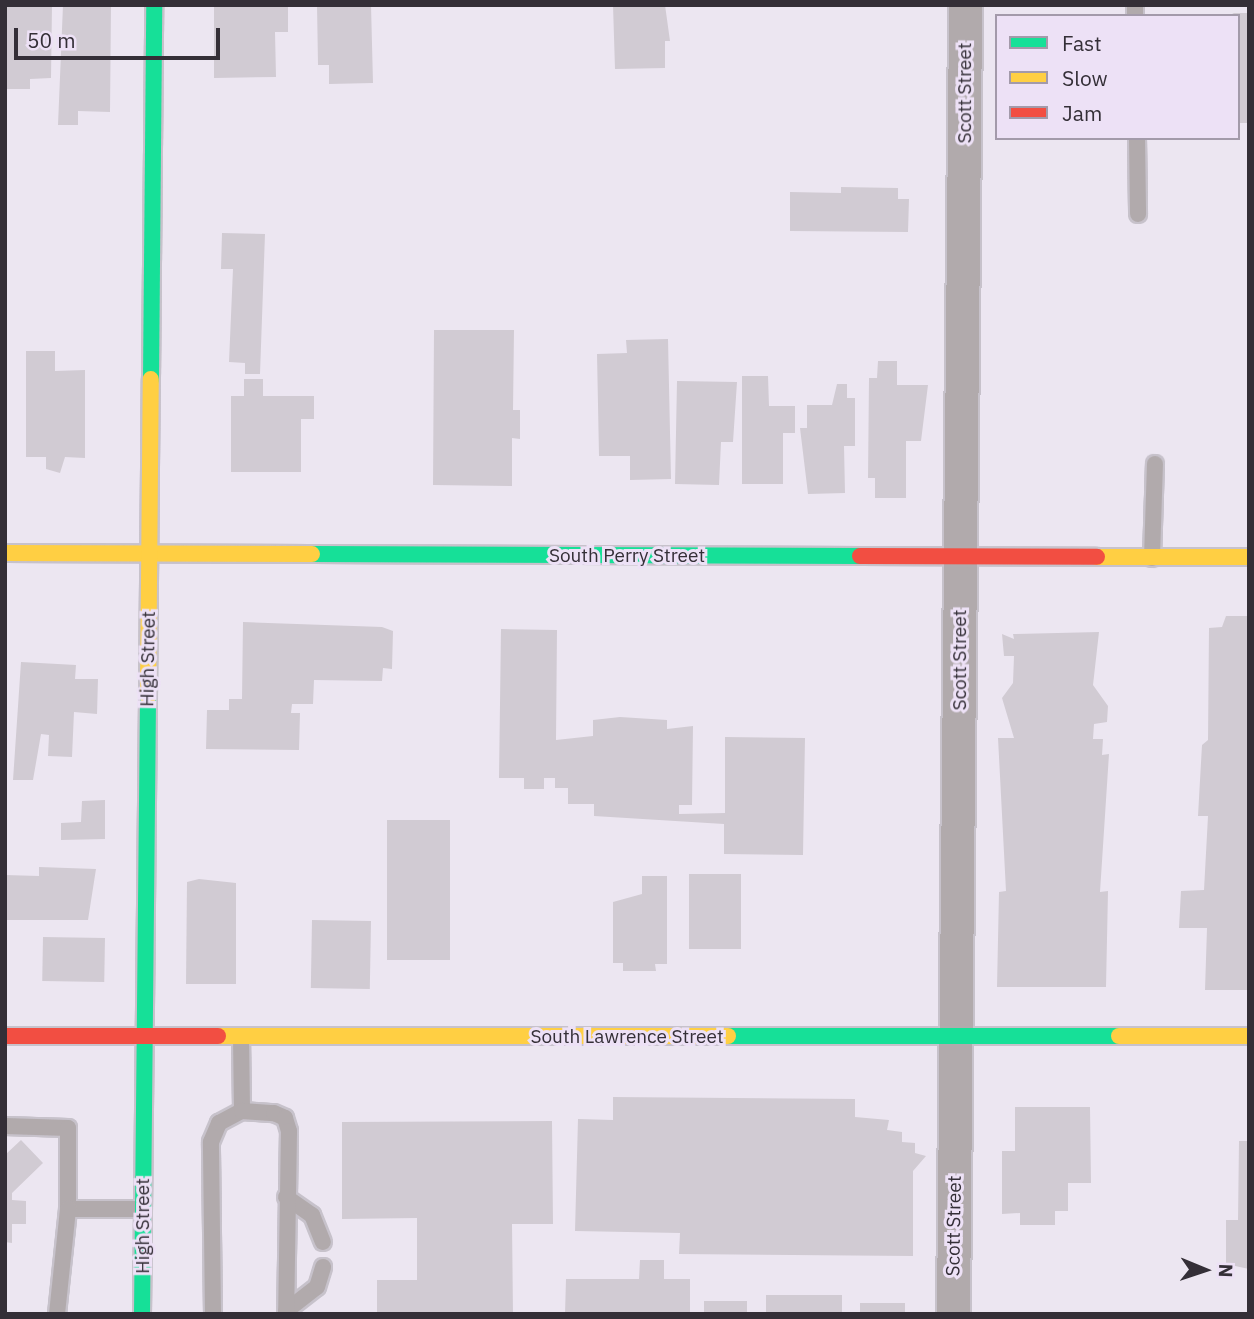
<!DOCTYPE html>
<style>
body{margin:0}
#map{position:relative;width:1254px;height:1319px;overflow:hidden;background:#ece6f1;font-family:"IBM Plex Sans",sans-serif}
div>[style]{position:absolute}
.building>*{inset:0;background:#d1cbd3;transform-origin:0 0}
.roads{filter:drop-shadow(2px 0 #c7c2cb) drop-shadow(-2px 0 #c7c2cb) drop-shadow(0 2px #c7c2cb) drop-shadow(0 -2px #c7c2cb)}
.lane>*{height:16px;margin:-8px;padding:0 8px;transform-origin:8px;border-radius:8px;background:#b1aaac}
.street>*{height:33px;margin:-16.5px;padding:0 16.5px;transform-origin:16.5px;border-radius:16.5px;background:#b1aaac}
.fast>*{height:16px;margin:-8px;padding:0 8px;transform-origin:8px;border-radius:8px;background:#16e098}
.slow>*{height:16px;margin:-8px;padding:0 8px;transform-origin:8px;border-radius:8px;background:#ffcf43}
.jam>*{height:16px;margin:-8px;padding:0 8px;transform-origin:8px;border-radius:8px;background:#f24e42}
span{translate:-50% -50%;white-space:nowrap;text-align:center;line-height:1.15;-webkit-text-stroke:6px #ede1f6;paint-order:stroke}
.street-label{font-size:19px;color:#342f37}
.frame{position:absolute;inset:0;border:7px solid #342f37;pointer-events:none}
.legend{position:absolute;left:995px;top:14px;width:245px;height:126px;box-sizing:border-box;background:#ede1f6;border:2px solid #a39aaa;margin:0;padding:9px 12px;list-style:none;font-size:21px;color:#342f37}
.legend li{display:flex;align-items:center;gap:14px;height:35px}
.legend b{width:35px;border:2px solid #a39aaa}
.north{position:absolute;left:1170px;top:1235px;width:70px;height:70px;-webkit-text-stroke:5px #ede1f6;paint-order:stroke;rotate:92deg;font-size:19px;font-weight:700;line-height:28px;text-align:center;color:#342f37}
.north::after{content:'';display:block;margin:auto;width:24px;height:32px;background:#342f37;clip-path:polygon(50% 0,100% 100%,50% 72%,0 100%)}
.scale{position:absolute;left:14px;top:28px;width:206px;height:32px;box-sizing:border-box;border:4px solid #342f37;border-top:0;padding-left:9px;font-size:21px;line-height:24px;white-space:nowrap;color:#342f37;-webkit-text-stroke:5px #ede1f6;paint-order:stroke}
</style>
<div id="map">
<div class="building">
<div style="clip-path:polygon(5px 5px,52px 5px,51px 78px,30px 79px,30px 89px,6px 89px)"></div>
<div style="clip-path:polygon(63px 5px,111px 5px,110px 112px,78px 111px,78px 125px,58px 125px)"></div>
<div style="clip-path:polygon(214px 5px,288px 5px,288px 32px,275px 32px,276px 77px,214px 78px)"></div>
<div style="clip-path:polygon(317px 5px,371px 5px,373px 83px,329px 84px,329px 65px,318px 65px)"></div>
<div style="clip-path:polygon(613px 5px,665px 5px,670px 41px,665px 41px,665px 68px,615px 69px)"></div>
<div style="clip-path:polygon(1232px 13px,1249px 13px,1249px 123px,1238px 123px,1238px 16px)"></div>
<div style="clip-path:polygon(841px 187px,898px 188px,898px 199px,909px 199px,908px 232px,790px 231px,790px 192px,841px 193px)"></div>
<div style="clip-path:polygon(222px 233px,265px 234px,260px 374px,245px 374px,245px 363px,229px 362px,233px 269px,221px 269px)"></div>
<div style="clip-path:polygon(434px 330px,514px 330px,513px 410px,520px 410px,520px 439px,512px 438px,512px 486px,433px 485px)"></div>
<div style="clip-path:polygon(668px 339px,671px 479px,630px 480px,630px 456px,599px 456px,597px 354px,627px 353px,626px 340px)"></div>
<div style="clip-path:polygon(26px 351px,55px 351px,55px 371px,85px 370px,85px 458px,65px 457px,60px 473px,46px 469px,46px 457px,26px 457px)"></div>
<div style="clip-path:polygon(878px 361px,897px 361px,897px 385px,928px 385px,921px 441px,906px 441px,906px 498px,875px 498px,875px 478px,868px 478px,869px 378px,877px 378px)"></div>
<div style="clip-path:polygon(742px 376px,768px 376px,769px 406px,795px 406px,795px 433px,783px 433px,783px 484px,742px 484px)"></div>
<div style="clip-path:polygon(244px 379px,263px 379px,263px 396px,314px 396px,314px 419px,301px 419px,301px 472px,231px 472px,231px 396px,244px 396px)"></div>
<div style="clip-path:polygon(677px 381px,737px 382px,733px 442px,721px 442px,719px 485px,675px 484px)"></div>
<div style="clip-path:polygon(837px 384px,847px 384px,847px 398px,855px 398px,855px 446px,844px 446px,845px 493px,808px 494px,800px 428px,807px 428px,807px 405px,832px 405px)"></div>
<div style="clip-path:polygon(1226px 616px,1249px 616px,1249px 990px,1205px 990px,1207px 928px,1179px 928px,1181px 891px,1204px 890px,1208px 816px,1198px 816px,1202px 745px,1208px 740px,1209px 628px,1222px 627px)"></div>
<div style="clip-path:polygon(243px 622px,382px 627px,393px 631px,392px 669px,383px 668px,382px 681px,314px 680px,313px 704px,292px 704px,291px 713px,300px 713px,299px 750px,206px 749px,207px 710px,229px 710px,229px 699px,242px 699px)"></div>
<div style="clip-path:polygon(501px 629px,557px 630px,556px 740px,593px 736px,593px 720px,620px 717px,667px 720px,667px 729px,693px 726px,692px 805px,679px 805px,679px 814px,725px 813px,725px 737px,805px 738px,803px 855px,724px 854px,724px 824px,594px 816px,594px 804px,568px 804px,568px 788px,555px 788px,555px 778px,544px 778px,544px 789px,524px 789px,524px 778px,499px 778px)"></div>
<div style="clip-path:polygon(1099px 632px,1093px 685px,1108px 706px,1107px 722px,1094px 724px,1093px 739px,1103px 739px,1102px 755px,1109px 754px,1100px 892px,1108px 891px,1106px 987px,997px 987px,999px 892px,1006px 891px,998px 738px,1014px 738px,1002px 698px,1013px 683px,1014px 656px,1004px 656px,1002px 634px,1014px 639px,1013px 634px)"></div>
<div style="clip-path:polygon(21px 662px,76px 665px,75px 679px,98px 679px,97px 714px,74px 712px,72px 757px,48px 756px,49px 735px,41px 734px,33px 780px,13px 780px)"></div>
<div style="clip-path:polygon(105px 800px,105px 839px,61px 840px,61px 823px,81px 822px,82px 801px)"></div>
<div style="left:450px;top:820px;width:140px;height:63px;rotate:90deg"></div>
<div style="clip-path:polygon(39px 867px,96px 869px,88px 920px,5px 920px,5px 875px,39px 876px)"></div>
<div style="left:689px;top:874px;width:52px;height:75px"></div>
<div style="clip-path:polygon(642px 876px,667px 876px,667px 964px,655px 964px,656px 971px,623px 971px,623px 963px,613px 963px,613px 902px,642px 894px)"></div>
<div style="clip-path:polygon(199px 879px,236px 883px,236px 984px,186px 984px,187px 882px)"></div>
<div style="left:312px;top:920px;width:59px;height:68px;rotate:1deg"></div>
<div style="left:43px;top:937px;width:62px;height:44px;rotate:1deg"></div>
<div style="clip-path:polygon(613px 1097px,855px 1099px,855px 1117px,889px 1120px,887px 1130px,902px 1132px,902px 1142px,915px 1143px,915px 1153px,926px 1156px,913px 1171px,913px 1256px,679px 1254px,680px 1233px,575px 1231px,578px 1119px,613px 1120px)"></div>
<div style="clip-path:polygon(1015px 1107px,1090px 1107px,1091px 1183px,1068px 1183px,1068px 1211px,1055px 1211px,1055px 1225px,1020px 1225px,1020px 1213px,1002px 1214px,1002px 1151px,1015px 1151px)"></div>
<div style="clip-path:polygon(552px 1121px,553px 1224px,512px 1224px,513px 1314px,377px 1314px,377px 1280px,417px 1280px,417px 1218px,342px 1219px,342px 1122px)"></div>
<div style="clip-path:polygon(21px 1140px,43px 1163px,12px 1193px,12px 1200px,26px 1201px,26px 1224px,12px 1224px,12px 1243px,5px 1242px,5px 1155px)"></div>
<div style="clip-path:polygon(1239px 1141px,1249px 1141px,1249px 1269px,1226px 1264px,1226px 1220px,1238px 1220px)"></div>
<div style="clip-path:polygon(640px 1260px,664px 1260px,664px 1279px,690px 1279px,690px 1314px,565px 1314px,566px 1279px,639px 1279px)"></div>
<div style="left:766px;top:1295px;width:76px;height:19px"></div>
<div style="left:704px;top:1301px;width:43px;height:13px"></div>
<div style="left:860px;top:1303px;width:45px;height:11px"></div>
</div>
<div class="roads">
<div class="lane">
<div style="left:1135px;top:16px;width:11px;rotate:-90deg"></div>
<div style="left:1137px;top:138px;width:76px;rotate:89.2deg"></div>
<div style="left:1152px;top:558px;width:94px;rotate:-88.2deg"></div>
<div style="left:241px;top:1037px;width:74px;rotate:89.2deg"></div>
<div style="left:5px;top:1126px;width:63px;rotate:1.8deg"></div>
<div style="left:68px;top:1128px;width:81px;rotate:90deg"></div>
<div style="left:68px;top:1209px;width:75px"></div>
<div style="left:286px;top:1197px;width:32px;rotate:35deg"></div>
<div style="left:312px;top:1215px;width:29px;rotate:68deg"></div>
<div style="left:286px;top:1311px;width:39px;rotate:-38deg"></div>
<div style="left:317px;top:1287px;width:21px;rotate:-73deg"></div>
<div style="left:57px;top:1314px;width:106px;rotate:-84deg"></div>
<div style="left:213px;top:1314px;width:172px;rotate:-90.7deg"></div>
<div style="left:211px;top:1142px;width:21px;rotate:-67deg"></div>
<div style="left:219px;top:1123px;width:26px;rotate:-28deg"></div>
<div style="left:242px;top:1111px;width:32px;rotate:4deg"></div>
<div style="left:274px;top:1113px;width:12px;rotate:24deg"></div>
<div style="left:285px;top:1118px;width:14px;rotate:73deg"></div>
<div style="left:289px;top:1131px;width:183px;rotate:90.9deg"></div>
</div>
<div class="street">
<div style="left:953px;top:1314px;width:1309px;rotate:-89.47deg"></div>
</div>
<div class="fast">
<div style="left:151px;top:379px;width:374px;rotate:-89.5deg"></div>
<div style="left:312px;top:554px;width:548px;rotate:0.21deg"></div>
<div style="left:728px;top:1036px;width:391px"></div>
<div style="left:142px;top:1314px;width:617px;rotate:-89.44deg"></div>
</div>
<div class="slow">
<div style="left:5px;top:553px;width:307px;rotate:0.2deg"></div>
<div style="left:1097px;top:557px;width:152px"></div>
<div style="left:148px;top:697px;width:318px;rotate:-89.5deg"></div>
<div style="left:218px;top:1036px;width:510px"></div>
<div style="left:1119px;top:1036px;width:130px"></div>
</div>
<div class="jam">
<div style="left:860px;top:556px;width:237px;rotate:0.2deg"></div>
<div style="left:5px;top:1036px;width:213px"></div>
</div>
</div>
<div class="street-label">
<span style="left:965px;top:93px;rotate:-90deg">Scott Street</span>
<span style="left:627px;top:556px">South Perry Street</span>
<span style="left:148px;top:659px;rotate:-89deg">High Street</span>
<span style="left:960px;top:660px;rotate:-90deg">Scott Street</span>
<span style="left:627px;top:1037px">South Lawrence Street</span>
<span style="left:143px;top:1226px;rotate:-90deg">High Street</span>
<span style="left:954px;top:1226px;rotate:-89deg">Scott Street</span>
</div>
<div class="frame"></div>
<ul class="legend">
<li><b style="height:9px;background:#16e098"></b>Fast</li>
<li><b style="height:9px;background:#ffcf43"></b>Slow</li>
<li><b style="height:9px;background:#f24e42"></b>Jam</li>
</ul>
<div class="north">N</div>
<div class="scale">50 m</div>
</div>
